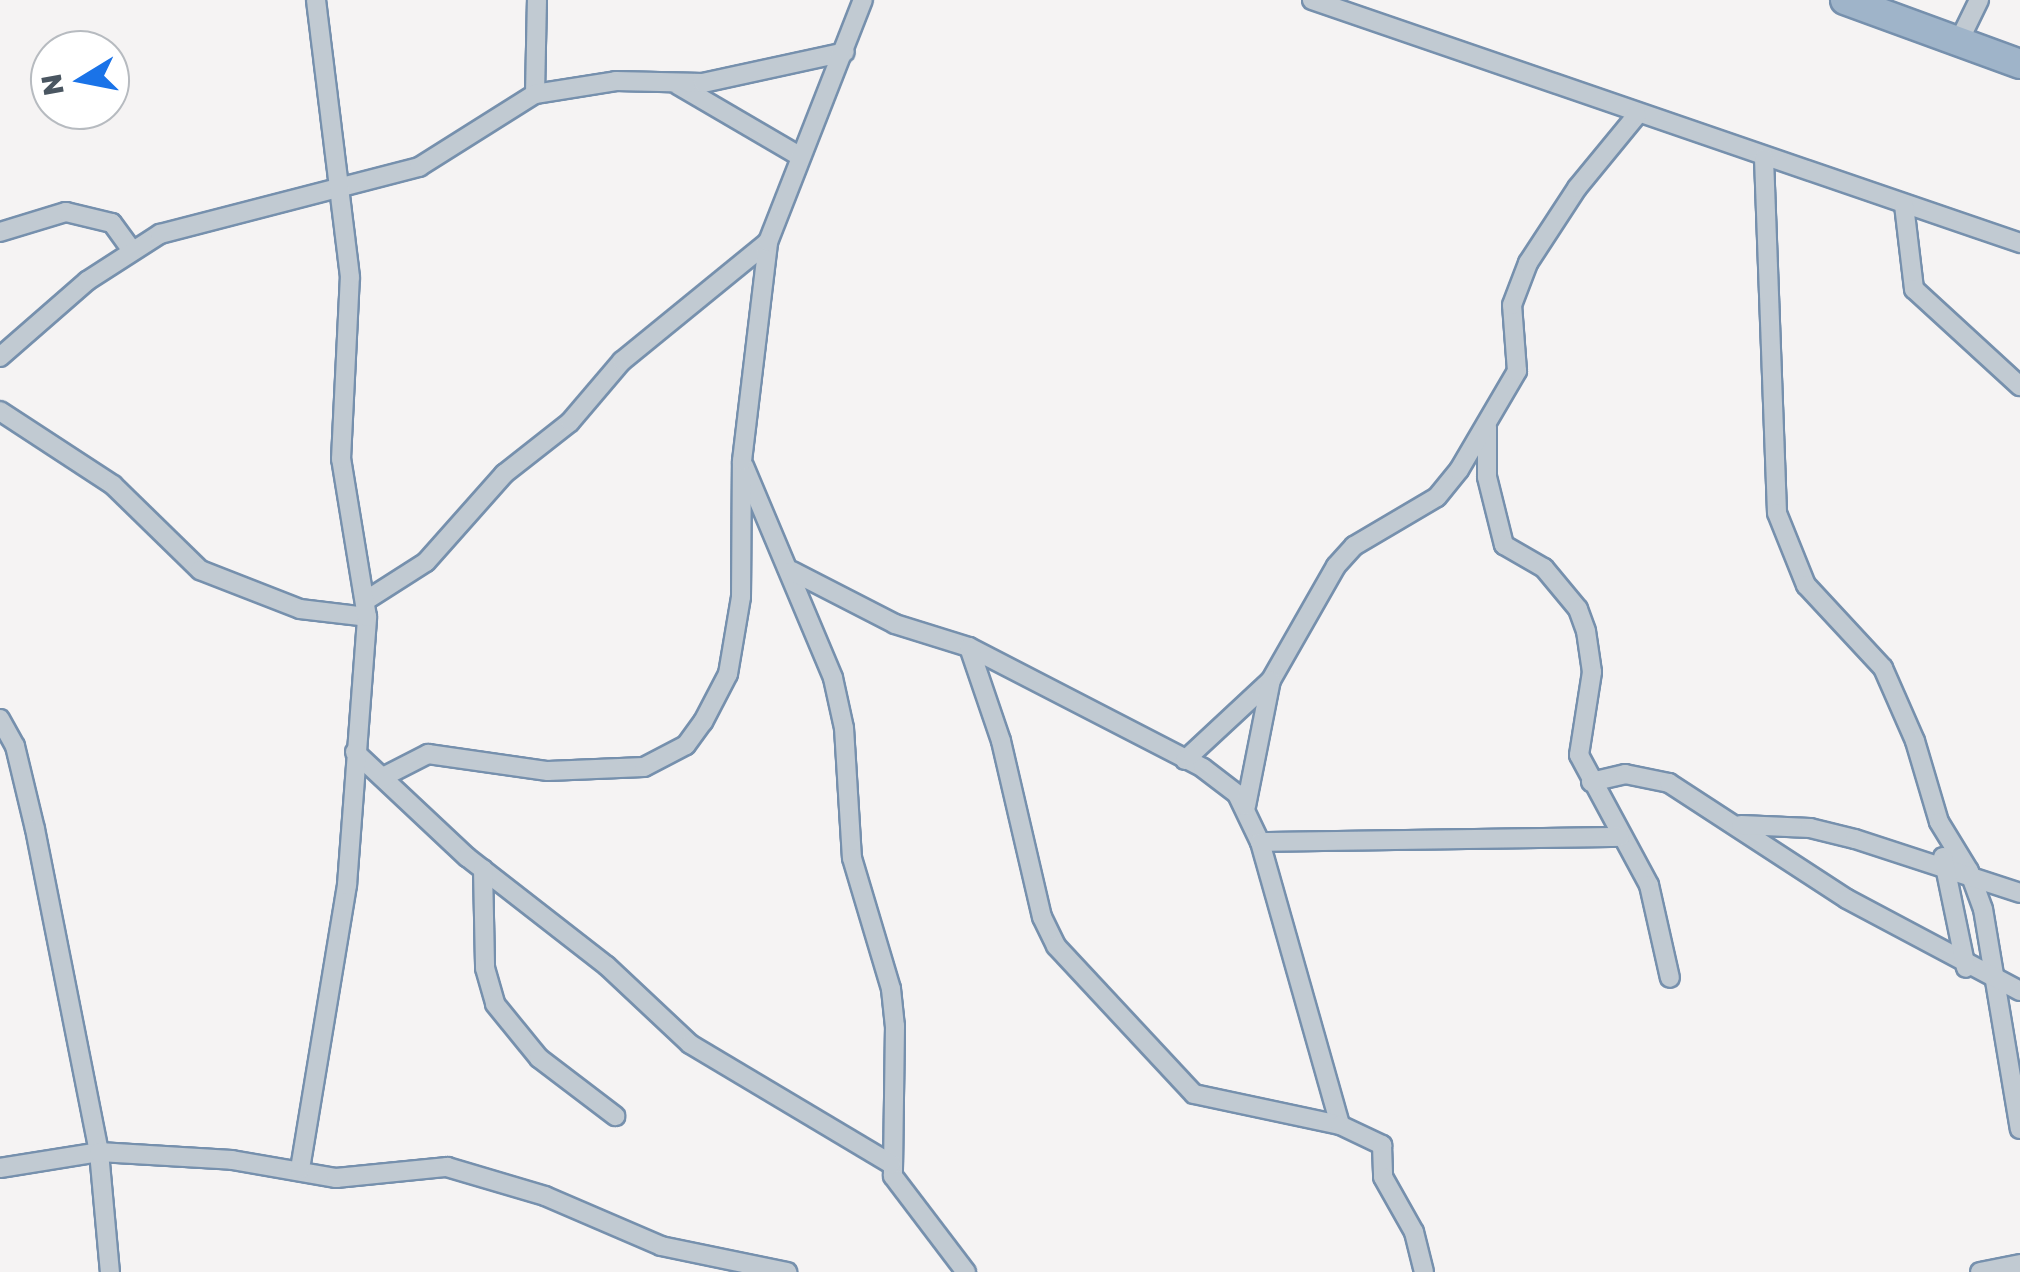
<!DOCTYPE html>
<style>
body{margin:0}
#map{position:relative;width:2020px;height:1272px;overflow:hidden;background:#f5f3f3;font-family:"Golos Text",sans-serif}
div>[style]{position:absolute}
.roads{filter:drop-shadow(2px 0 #7690ad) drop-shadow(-2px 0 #7690ad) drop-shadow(0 2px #7690ad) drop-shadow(0 -2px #7690ad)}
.minor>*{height:18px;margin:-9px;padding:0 9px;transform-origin:9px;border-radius:9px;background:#c1cad2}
.trunk>*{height:28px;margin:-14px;padding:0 14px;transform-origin:14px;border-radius:14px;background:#9fb4c9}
span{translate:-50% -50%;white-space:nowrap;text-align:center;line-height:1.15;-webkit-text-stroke:8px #fff;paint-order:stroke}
.north{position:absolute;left:30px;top:30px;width:100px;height:100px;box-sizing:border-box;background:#fff;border:2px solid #b7bbc0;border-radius:50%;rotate:260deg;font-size:28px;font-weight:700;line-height:40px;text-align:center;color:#4a5661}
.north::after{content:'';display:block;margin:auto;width:35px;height:45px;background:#1a73e8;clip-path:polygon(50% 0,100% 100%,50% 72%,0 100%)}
</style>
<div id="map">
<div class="roads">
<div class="minor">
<div style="left:1312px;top:0;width:749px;rotate:18.94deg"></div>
<div style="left:1959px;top:41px;width:46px;rotate:-64deg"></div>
<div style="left:678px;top:85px;width:139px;rotate:30.3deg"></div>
<div style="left:535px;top:94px;width:94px;rotate:-88.8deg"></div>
<div style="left:1764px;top:158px;width:355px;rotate:87.9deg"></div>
<div style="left:1777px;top:513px;width:78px;rotate:68.1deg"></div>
<div style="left:1806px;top:585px;width:113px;rotate:47.1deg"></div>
<div style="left:1883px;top:668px;width:80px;rotate:66.3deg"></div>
<div style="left:1915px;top:741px;width:84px;rotate:73.5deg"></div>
<div style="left:1939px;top:822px;width:57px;rotate:58.5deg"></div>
<div style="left:1969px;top:871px;width:40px;rotate:69.8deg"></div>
<div style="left:1983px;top:909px;width:223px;rotate:80.5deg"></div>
<div style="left:1904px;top:205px;width:85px;rotate:83.2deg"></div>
<div style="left:1914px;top:289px;width:144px;rotate:42.5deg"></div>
<div style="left:0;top:232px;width:69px;rotate:-16.9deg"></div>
<div style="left:66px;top:212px;width:47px;rotate:13.4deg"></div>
<div style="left:112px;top:223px;width:32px;rotate:54deg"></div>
<div style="left:0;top:357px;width:116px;rotate:-41.1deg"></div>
<div style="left:87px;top:281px;width:87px;rotate:-32.8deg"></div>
<div style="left:160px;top:234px;width:268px;rotate:-14.5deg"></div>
<div style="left:419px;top:167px;width:137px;rotate:-32.2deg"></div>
<div style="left:535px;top:94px;width:82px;rotate:-9.1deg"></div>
<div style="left:616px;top:81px;width:87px;rotate:1.3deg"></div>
<div style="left:703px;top:83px;width:145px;rotate:-12.3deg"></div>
<div style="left:0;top:411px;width:135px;rotate:33.2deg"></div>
<div style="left:113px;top:485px;width:122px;rotate:44.3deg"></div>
<div style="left:200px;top:570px;width:107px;rotate:21.3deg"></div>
<div style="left:300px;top:609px;width:67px;rotate:6.8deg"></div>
<div style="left:1487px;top:427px;width:50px;rotate:90deg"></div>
<div style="left:1487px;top:477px;width:70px;rotate:76deg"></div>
<div style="left:1504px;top:545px;width:46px;rotate:29.9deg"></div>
<div style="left:1544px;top:568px;width:53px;rotate:50.3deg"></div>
<div style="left:1578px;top:609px;width:23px;rotate:70deg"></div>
<div style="left:1586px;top:631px;width:41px;rotate:81.7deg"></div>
<div style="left:1592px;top:672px;width:84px;rotate:98.9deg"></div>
<div style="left:1579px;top:755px;width:148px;rotate:61.7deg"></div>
<div style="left:1649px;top:885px;width:95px;rotate:77.3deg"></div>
<div style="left:744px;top:466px;width:230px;rotate:67.2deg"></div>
<div style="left:833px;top:678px;width:51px;rotate:77.6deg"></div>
<div style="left:844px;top:728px;width:130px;rotate:86.5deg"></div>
<div style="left:852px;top:858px;width:137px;rotate:73.4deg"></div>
<div style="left:891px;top:989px;width:37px;rotate:84deg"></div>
<div style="left:895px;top:1026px;width:150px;rotate:90.8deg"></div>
<div style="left:893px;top:1176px;width:121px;rotate:52.8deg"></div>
<div style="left:792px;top:571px;width:116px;rotate:27.2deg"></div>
<div style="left:895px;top:624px;width:77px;rotate:17.3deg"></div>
<div style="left:969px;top:647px;width:263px;rotate:27.3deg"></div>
<div style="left:1203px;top:768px;width:43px;rotate:37.4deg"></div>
<div style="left:1237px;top:794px;width:53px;rotate:64.4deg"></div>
<div style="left:1260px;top:842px;width:294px;rotate:74.2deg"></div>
<div style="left:365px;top:601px;width:72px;rotate:-32.6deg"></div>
<div style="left:426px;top:562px;width:118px;rotate:-48.4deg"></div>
<div style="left:504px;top:474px;width:84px;rotate:-38.2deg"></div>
<div style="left:570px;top:422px;width:80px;rotate:-49.6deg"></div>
<div style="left:622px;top:361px;width:188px;rotate:-39.2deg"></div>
<div style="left:969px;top:647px;width:99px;rotate:71.2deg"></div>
<div style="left:1001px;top:741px;width:181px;rotate:76.9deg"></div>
<div style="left:1042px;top:917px;width:32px;rotate:64deg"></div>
<div style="left:1056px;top:946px;width:202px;rotate:47deg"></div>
<div style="left:1194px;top:1094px;width:149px;rotate:12deg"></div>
<div style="left:1340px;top:1125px;width:47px;rotate:25.5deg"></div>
<div style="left:1382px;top:1145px;width:32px;rotate:88deg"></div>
<div style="left:1383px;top:1177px;width:63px;rotate:60.6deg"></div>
<div style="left:1414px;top:1232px;width:41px;rotate:76deg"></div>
<div style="left:0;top:719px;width:31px;rotate:61deg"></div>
<div style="left:15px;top:746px;width:85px;rotate:76.5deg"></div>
<div style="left:35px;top:829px;width:329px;rotate:78.8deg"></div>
<div style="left:99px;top:1152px;width:121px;rotate:84.8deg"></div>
<div style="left:355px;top:752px;width:154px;rotate:43.2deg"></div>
<div style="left:467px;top:857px;width:177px;rotate:37.9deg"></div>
<div style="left:607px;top:966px;width:114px;rotate:43.2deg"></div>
<div style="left:690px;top:1044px;width:234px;rotate:30.8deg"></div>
<div style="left:1185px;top:760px;width:117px;rotate:-42.9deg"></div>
<div style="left:1271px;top:680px;width:131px;rotate:-60.3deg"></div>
<div style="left:1336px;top:566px;width:27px;rotate:-48deg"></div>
<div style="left:1354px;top:546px;width:96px;rotate:-30.6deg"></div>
<div style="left:1437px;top:497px;width:35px;rotate:-51deg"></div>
<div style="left:1459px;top:470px;width:115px;rotate:-59.6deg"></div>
<div style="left:1517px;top:371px;width:66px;rotate:-94.3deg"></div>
<div style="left:1512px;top:305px;width:45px;rotate:-69.1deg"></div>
<div style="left:1528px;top:263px;width:90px;rotate:-56.8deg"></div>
<div style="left:1577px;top:188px;width:94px;rotate:-50.6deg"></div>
<div style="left:383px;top:777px;width:51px;rotate:-27.1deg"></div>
<div style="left:428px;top:754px;width:121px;rotate:8.1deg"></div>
<div style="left:548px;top:771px;width:96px;rotate:-2.4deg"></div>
<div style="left:644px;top:767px;width:47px;rotate:-27.6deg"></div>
<div style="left:686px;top:745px;width:29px;rotate:-54deg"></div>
<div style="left:703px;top:722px;width:54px;rotate:-62.5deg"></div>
<div style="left:728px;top:674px;width:78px;rotate:-80.4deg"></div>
<div style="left:741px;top:597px;width:136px;rotate:-89.6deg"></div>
<div style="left:742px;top:461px;width:221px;rotate:-83.2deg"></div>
<div style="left:768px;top:242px;width:260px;rotate:-68.6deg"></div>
<div style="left:1591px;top:782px;width:35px;rotate:-13deg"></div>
<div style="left:1625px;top:774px;width:45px;rotate:11.6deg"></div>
<div style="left:1669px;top:783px;width:212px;rotate:33.1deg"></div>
<div style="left:1847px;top:899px;width:196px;rotate:28deg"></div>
<div style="left:1246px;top:806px;width:128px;rotate:-78.8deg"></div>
<div style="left:1741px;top:825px;width:69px;rotate:2.5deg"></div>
<div style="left:1810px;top:828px;width:46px;rotate:13.7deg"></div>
<div style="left:1855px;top:839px;width:174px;rotate:18.1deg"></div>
<div style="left:1260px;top:842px;width:360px;rotate:-0.8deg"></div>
<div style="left:1943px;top:857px;width:113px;rotate:78.3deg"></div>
<div style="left:483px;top:869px;width:99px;rotate:88.8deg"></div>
<div style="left:485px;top:968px;width:37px;rotate:74deg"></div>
<div style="left:495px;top:1004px;width:70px;rotate:50.8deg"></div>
<div style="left:539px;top:1058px;width:96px;rotate:37.3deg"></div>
<div style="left:0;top:1168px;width:100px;rotate:-9.2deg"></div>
<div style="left:99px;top:1152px;width:133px;rotate:3.4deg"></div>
<div style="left:232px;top:1160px;width:106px;rotate:9.8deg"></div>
<div style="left:336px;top:1178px;width:112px;rotate:-5.7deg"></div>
<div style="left:447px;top:1167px;width:102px;rotate:16.5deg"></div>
<div style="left:545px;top:1196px;width:126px;rotate:23.3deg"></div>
<div style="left:661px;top:1246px;width:129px;rotate:11.7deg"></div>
<div style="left:300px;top:1169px;width:288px;rotate:-80.6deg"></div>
<div style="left:347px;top:885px;width:269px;rotate:-85.7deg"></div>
<div style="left:367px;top:617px;width:160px;rotate:-99.3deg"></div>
<div style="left:341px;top:459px;width:182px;rotate:-87.2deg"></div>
<div style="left:350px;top:277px;width:279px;rotate:-97deg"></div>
<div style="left:1980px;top:1272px;width:41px;rotate:-11.3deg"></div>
</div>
<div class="trunk">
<div style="left:1845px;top:0;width:186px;rotate:20.1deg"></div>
</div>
</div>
<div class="north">N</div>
</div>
